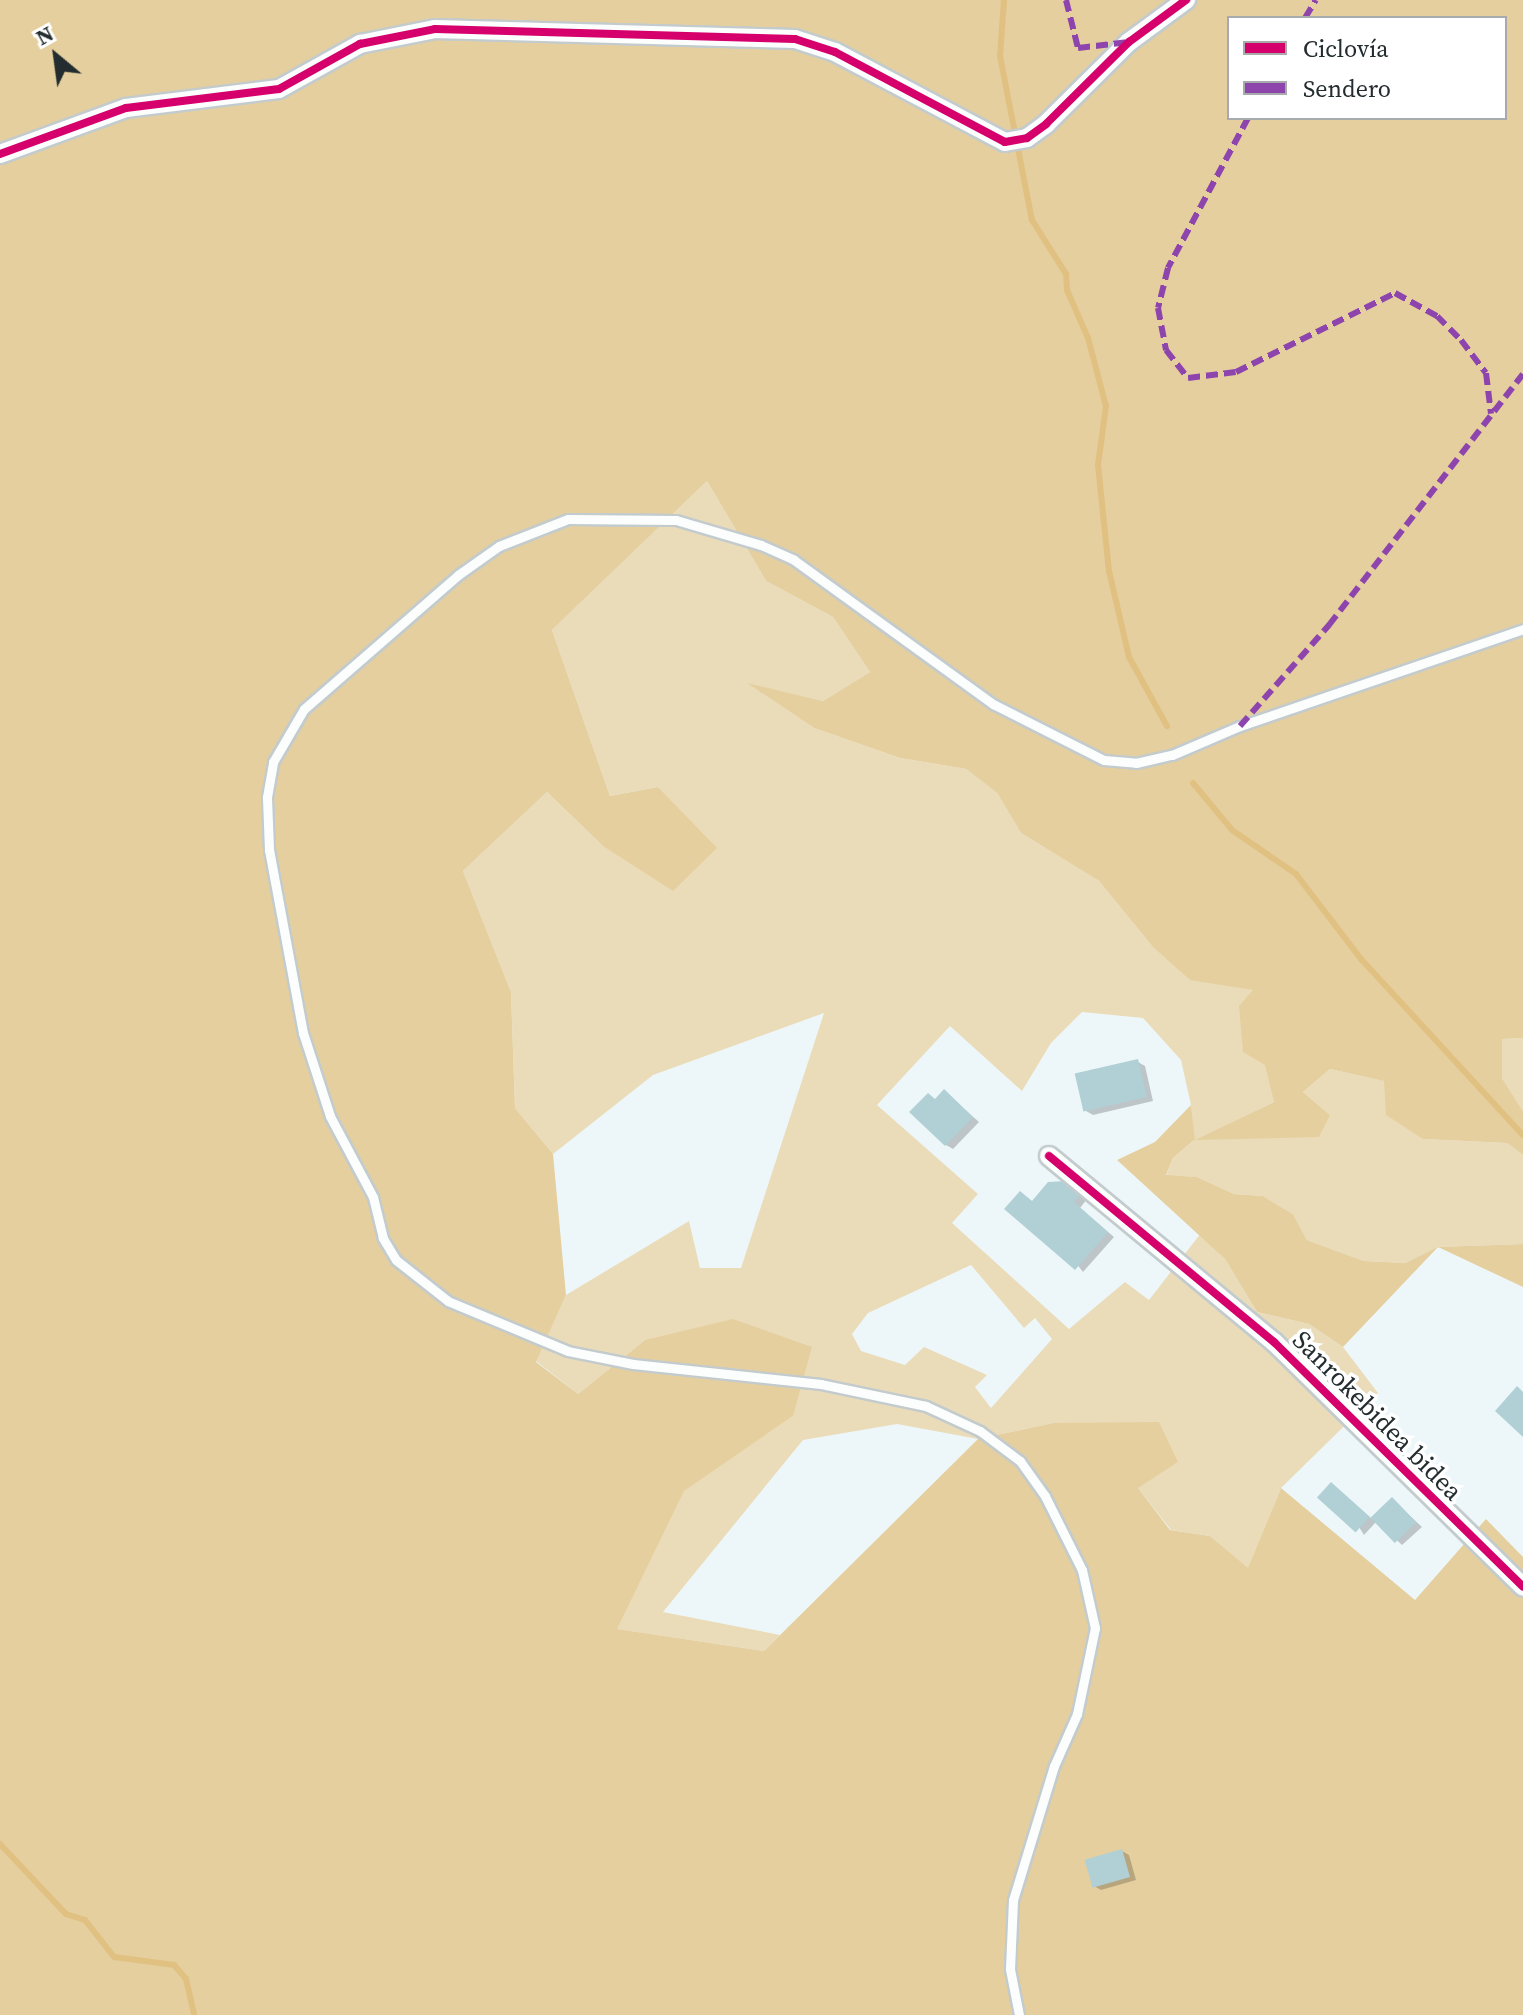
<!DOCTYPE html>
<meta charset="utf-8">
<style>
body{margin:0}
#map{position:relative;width:1523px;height:2015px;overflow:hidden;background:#edf7fa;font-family:"Source Serif 4",serif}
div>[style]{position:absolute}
.green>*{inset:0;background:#ebdcb9}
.forest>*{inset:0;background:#e5cf9e}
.shadow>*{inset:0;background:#0003}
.stream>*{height:6px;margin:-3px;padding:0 3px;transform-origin:3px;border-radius:3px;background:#e0c182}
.building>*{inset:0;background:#b0d0d6;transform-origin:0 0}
.roads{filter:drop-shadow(2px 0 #c3cbcd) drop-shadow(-2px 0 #c3cbcd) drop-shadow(0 2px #c3cbcd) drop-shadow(0 -2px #c3cbcd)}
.lane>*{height:9px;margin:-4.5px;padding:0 4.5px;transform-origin:4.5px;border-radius:4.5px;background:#fcfefe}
.street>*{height:18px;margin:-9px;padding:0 9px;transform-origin:9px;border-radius:9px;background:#fcfefe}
.quiet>*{height:6px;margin-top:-3px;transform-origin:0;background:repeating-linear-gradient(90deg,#8e44ad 0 12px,transparent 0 18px)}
.cycleway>*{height:8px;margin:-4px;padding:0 4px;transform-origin:4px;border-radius:4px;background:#d6006c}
span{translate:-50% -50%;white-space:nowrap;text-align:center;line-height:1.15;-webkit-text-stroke:7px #fff;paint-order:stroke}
.street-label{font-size:26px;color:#232c2e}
.legend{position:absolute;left:1227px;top:16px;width:280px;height:104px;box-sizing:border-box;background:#fff;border:2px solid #a7abab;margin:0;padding:10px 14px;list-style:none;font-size:24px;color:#232c2e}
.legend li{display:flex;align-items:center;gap:16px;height:40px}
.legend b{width:40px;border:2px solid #a7abab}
.north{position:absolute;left:16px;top:16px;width:80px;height:80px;-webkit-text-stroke:6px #fff;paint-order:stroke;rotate:331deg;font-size:22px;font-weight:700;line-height:32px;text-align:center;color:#232c2e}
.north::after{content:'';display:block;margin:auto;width:28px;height:36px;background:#232c2e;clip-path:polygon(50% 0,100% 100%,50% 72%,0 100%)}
</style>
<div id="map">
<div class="green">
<div style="clip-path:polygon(evenodd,707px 481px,766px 581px,833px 617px,870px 672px,823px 701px,749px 684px,814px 728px,900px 758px,966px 769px,997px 793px,1021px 833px,1099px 881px,1152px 946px,1254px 990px,1274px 1102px,1196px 1140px,1330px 1115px,1303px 1092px,1330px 1069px,1385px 1081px,1423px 1139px,1507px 1143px,1523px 1155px,1523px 1244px,1439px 1247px,1405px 1263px,1364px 1261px,1307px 1240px,1293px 1214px,1263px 1196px,1234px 1194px,1197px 1177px,1166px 1176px,1173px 1158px,1194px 1140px,1191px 1105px,1181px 1060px,1143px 1018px,1082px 1012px,1051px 1043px,1022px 1091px,950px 1026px,877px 1105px,978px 1194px,952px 1223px,1069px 1329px,1125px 1282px,1149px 1300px,1201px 1233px,1225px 1259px,1257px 1312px,1309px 1324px,1343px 1347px,1378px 1393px,1281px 1488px,1248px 1569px,1210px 1536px,1171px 1530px,1138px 1488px,1053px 1423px,978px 1439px,897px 1424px,803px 1440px,663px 1612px,780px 1635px,764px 1651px,616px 1629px,684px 1490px,793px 1416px,645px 1340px,578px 1394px,536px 1361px,566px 1295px,689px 1221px,700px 1268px,741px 1268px,824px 1013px,653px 1075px,553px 1154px,515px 1108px,511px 992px,463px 871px,547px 792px,603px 846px,716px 849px,658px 787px,610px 796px,552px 630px,707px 481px,971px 1265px,1024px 1328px,1035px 1318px,1052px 1339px,991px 1408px,975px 1387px,987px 1375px,924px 1347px,905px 1365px,861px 1351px,852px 1334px,868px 1313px,971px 1265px)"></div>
<div style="clip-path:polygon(1523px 1038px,1523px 1111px,1502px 1078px,1502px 1039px)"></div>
</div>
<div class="forest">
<div style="clip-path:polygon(evenodd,0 0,1523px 0,1523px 1038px,1502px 1039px,1502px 1078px,1523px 1111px,1523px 1155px,1507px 1143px,1423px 1139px,1386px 1115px,1384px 1081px,1330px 1069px,1303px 1092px,1330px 1115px,1319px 1137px,1194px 1140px,1173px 1158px,1166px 1175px,1197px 1177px,1234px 1194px,1263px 1196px,1293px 1214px,1307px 1240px,1364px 1261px,1405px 1263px,1438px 1247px,1523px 1244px,1523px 1287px,1438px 1247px,1343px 1347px,1309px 1324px,1257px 1312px,1225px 1259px,1117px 1160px,1155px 1142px,1191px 1105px,1195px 1140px,1274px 1102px,1265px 1065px,1243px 1052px,1239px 1006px,1253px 990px,1190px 980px,1152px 946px,1099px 881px,1021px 833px,997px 793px,966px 769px,900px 758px,814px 728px,747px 683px,823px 701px,870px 672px,833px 617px,766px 581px,707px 481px,552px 630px,610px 796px,658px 787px,717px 848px,673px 891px,603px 846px,547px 792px,463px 871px,511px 992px,515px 1108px,553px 1154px,566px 1295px,536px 1362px,578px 1394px,645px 1340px,733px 1319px,812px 1347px,793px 1416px,684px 1491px,617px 1629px,764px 1651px,978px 1439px,1053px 1423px,1159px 1422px,1178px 1462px,1138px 1488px,1170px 1530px,1210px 1536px,1248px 1568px,1281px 1488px,1415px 1600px,1486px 1519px,1523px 1557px,1523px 2015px,0 2015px,0 0,1229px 18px,1505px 18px,1505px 118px,1229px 118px,1229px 18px)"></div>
</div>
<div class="shadow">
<div style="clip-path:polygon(1138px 1062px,1145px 1066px,1153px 1101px,1093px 1115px,1086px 1111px)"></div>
<div style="clip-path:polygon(945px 1092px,979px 1122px,953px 1149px,946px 1145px,936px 1101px)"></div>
<div style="clip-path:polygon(1074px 1188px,1087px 1199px,1080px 1208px,1114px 1237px,1083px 1272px,1021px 1193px,1033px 1202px)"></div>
<div style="clip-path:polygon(1332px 1484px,1372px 1519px,1392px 1499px,1422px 1527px,1402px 1545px,1377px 1521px,1364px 1535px)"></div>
<div style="clip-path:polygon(1122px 1851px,1129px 1855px,1136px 1880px,1101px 1890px,1094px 1886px)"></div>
</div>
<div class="stream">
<div style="left:1004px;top:0;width:56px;rotate:94.1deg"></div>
<div style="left:1000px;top:56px;width:167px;rotate:79deg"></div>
<div style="left:1032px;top:220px;width:64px;rotate:57.8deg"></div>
<div style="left:1066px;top:274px;width:16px;rotate:86deg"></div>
<div style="left:1067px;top:290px;width:52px;rotate:66.4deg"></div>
<div style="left:1088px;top:338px;width:70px;rotate:75.2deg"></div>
<div style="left:1106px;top:406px;width:60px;rotate:97.7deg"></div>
<div style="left:1098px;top:465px;width:107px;rotate:84.1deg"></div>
<div style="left:1109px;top:571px;width:88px;rotate:76.9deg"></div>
<div style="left:1129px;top:657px;width:79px;rotate:61.2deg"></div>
<div style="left:1193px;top:783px;width:61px;rotate:50.3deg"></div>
<div style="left:1232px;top:830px;width:78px;rotate:34.5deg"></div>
<div style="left:1296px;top:874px;width:107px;rotate:52.6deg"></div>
<div style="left:1361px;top:959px;width:239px;rotate:47.4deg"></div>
<div style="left:0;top:1844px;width:96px;rotate:46.7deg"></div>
<div style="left:66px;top:1914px;width:20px;rotate:18deg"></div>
<div style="left:85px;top:1920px;width:47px;rotate:51.9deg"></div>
<div style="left:114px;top:1957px;width:61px;rotate:7.6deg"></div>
<div style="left:174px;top:1965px;width:18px;rotate:49deg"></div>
<div style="left:186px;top:1979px;width:37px;rotate:77deg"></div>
</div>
<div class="building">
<div style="left:1138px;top:1059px;width:39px;height:65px;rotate:77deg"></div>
<div style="clip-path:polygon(944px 1089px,973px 1117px,945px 1146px,909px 1112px,928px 1093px,935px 1099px)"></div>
<div style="clip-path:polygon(1066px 1181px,1081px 1194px,1074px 1202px,1108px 1232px,1075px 1270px,1004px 1209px,1020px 1191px,1032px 1201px,1048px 1182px)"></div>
<div style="clip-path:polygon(1517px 1386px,1523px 1392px,1523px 1437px,1495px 1411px)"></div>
<div style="left:1331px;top:1482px;width:52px;height:21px;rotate:42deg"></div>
<div style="left:1392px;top:1497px;width:35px;height:30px;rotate:46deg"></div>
<div style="left:1122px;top:1849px;width:29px;height:39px;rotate:74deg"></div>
</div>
<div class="roads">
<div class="lane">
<div style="left:1019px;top:2015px;width:47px;rotate:-101.1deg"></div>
<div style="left:1010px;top:1969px;width:69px;rotate:-87.5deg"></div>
<div style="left:1013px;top:1900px;width:140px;rotate:-73deg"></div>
<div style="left:1054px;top:1766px;width:57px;rotate:-66.1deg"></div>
<div style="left:1077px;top:1714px;width:88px;rotate:-78.2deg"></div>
<div style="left:1095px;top:1628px;width:59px;rotate:-102.6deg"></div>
<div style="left:1082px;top:1570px;width:83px;rotate:-116.6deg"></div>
<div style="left:1045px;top:1496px;width:43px;rotate:-125.5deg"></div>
<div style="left:1020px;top:1461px;width:50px;rotate:-143.1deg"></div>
<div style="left:980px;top:1431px;width:60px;rotate:-155.2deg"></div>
<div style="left:926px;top:1406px;width:107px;rotate:-168.2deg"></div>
<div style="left:821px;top:1384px;width:189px;rotate:-173.9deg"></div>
<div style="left:633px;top:1364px;width:66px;rotate:-168.7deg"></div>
<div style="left:568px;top:1351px;width:130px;rotate:-157.4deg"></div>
<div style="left:448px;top:1301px;width:66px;rotate:-141.7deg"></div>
<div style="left:396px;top:1260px;width:26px;rotate:-121deg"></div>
<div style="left:383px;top:1238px;width:42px;rotate:-103.7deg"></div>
<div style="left:373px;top:1197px;width:92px;rotate:-118deg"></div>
<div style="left:330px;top:1116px;width:87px;rotate:-108deg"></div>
<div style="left:303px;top:1033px;width:186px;rotate:-100.5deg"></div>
<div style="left:269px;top:850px;width:53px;rotate:-92.2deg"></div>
<div style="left:267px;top:797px;width:36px;rotate:-80deg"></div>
<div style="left:273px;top:762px;width:61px;rotate:-59.7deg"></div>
<div style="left:304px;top:709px;width:204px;rotate:-41deg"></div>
<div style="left:458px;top:575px;width:50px;rotate:-35.3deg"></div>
<div style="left:499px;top:546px;width:74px;rotate:-21.4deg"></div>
<div style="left:568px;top:519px;width:108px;rotate:0.5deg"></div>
<div style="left:676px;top:520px;width:89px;rotate:16.4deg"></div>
<div style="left:761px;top:545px;width:36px;rotate:24deg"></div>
<div style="left:794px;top:560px;width:246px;rotate:35.9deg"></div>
<div style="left:993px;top:704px;width:124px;rotate:26.8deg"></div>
<div style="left:1104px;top:760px;width:32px;rotate:5deg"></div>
<div style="left:1136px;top:763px;width:37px;rotate:-13deg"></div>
<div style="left:1172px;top:755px;width:74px;rotate:-23.1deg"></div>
<div style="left:1240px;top:726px;width:299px;rotate:-18.9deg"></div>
</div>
<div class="street">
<div style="left:0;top:154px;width:134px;rotate:-20.1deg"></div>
<div style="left:126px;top:108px;width:154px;rotate:-7.1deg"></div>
<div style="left:279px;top:89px;width:93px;rotate:-29.1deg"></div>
<div style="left:360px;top:44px;width:76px;rotate:-11.3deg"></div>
<div style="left:435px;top:29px;width:360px;rotate:1.6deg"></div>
<div style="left:795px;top:39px;width:42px;rotate:18deg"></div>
<div style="left:835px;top:52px;width:192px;rotate:27.9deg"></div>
<div style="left:1005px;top:142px;width:22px;rotate:-10deg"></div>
<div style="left:1027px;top:138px;width:24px;rotate:-36deg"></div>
<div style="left:1046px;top:124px;width:117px;rotate:-44.7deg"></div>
<div style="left:1129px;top:42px;width:71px;rotate:-36.4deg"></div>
<div style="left:1049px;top:1156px;width:292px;rotate:39.6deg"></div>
<div style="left:1274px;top:1342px;width:349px;rotate:44.5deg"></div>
</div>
</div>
<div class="quiet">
<div style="left:1066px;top:0;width:49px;rotate:76deg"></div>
<div style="left:1078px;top:48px;width:51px;rotate:-6.7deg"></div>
<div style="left:1305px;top:18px;width:21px;rotate:-59deg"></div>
<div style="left:1248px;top:118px;width:170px;rotate:118.1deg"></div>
<div style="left:1168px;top:268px;width:41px;rotate:104deg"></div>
<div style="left:1158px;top:308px;width:43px;rotate:79.2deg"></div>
<div style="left:1166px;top:350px;width:36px;rotate:52deg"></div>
<div style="left:1188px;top:378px;width:48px;rotate:-7.1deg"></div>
<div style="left:1236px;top:372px;width:178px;rotate:-26.4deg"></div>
<div style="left:1395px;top:293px;width:48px;rotate:28.7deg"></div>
<div style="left:1437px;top:316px;width:34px;rotate:45deg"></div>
<div style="left:1461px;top:340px;width:41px;rotate:52.9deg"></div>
<div style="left:1486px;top:373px;width:41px;rotate:83deg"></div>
<div style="left:1240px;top:726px;width:135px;rotate:-48.6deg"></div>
<div style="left:1329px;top:625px;width:317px;rotate:-52.3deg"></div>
</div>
<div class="cycleway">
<div style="left:0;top:154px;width:134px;rotate:-20.1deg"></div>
<div style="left:126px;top:108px;width:154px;rotate:-7.1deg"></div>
<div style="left:279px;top:89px;width:93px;rotate:-29.1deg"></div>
<div style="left:360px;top:44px;width:76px;rotate:-11.3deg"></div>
<div style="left:435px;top:29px;width:360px;rotate:1.6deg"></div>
<div style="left:795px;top:39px;width:42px;rotate:18deg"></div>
<div style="left:835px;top:52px;width:192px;rotate:27.9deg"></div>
<div style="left:1005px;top:142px;width:22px;rotate:-10deg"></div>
<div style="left:1027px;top:138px;width:24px;rotate:-36deg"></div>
<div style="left:1046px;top:124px;width:117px;rotate:-44.7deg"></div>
<div style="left:1129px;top:42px;width:71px;rotate:-36.4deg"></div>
<div style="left:1049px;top:1156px;width:292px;rotate:39.6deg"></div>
<div style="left:1274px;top:1342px;width:349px;rotate:44.5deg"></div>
</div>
<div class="street-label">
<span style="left:1377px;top:1416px;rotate:45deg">Sanrokebidea bidea</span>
</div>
<ul class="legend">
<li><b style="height:10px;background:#d6006c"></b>Ciclovía</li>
<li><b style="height:10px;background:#8e44ad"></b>Sendero</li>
</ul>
<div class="north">N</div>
</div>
